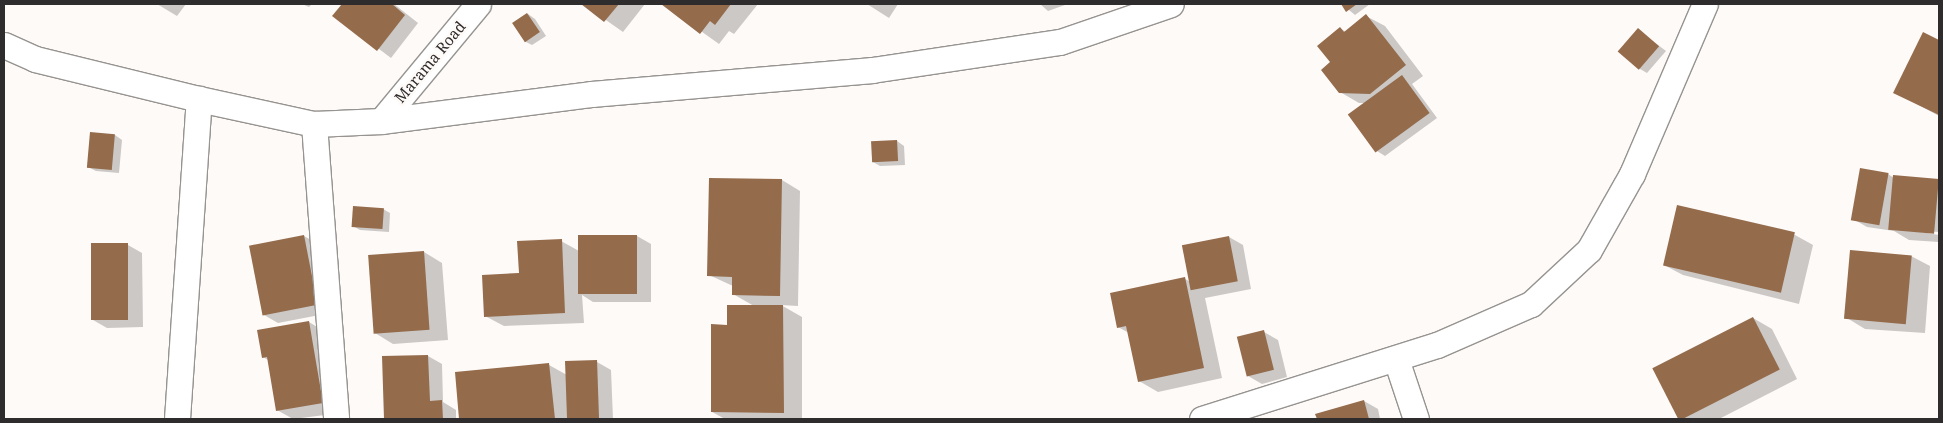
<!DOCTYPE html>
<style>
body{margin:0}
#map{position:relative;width:1943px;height:423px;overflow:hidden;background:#fefaf8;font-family:"Noto Serif",serif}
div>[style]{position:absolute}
.shadow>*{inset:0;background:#0003}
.building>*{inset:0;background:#946b4b;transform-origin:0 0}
.roads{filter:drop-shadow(1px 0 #969390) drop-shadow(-1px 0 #969390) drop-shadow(0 1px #969390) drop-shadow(0 -1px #969390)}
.street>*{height:25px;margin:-12.5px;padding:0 12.5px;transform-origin:12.5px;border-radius:12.5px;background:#fff}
span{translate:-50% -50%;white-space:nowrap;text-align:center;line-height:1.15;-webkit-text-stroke:5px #fefaf8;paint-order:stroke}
.street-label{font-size:15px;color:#2e2c2c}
.frame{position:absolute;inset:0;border:5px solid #2e2c2c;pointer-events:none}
</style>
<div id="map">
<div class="shadow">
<div style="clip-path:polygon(157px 4px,186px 4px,177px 16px)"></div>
<div style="clip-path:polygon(302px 4px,312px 4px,309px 7px)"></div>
<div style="clip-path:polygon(343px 4px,394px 4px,418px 23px,391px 58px,334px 15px)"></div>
<div style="clip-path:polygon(583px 4px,645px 4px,623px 32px)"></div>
<div style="clip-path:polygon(663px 4px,758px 4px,734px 34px,729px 31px,719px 44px)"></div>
<div style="clip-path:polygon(867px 4px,898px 4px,889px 18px)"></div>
<div style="clip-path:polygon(1040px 4px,1064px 4px,1065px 5px,1048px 11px)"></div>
<div style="clip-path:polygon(1342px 4px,1370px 4px,1355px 15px)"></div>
<div style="clip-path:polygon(528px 14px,535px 19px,546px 36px,532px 45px,524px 41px)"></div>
<div style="clip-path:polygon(1366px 16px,1385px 26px,1423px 76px,1412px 84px,1437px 118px,1385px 156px,1377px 151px,1350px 114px,1366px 103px,1359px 103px,1340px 92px,1332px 63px,1340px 28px,1346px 32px)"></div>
<div style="clip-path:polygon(1638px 30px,1666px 51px,1647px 73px,1640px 69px)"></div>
<div style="clip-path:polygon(1923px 34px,1939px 41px,1939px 116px,1895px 92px)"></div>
<div style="clip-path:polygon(91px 134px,115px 135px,122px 140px,119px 173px,96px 171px,88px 167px)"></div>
<div style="clip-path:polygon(897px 141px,904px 146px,905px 165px,880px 166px,873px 162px)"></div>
<div style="clip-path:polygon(1888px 174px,1894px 178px,1939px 180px,1939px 232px,1908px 230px,1939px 235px,1939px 242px,1909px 240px,1894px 231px,1867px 227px,1853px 219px)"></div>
<div style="clip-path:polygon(782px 180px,800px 191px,798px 306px,781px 305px,802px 317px,802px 419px,725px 419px,712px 412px,728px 326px,754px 306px,733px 294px,733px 286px,709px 275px)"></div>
<div style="clip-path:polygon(1678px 206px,1795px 235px,1813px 245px,1799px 304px,1683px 275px,1664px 265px)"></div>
<div style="clip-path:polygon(383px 209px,390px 213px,389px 232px,360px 230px,353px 226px)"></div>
<div style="clip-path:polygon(304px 236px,318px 244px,330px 313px,278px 323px,264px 315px)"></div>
<div style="clip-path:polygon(637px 236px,651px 244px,651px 302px,593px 302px,582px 295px,584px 323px,504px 326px,485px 316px,561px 241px,579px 251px)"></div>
<div style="clip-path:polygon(1229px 237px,1243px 245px,1251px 289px,1205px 298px,1222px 378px,1158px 392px,1139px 381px,1129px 333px,1118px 327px,1185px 279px,1191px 282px)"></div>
<div style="clip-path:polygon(128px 245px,142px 253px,143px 327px,107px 328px,93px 320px)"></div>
<div style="clip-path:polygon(424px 252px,442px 263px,448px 340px,393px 344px,375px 333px)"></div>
<div style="clip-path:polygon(1911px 256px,1930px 266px,1925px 333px,1865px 329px,1847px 318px)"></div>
<div style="clip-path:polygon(1753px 318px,1772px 329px,1797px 379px,1719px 419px,1680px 419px,1654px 369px)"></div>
<div style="clip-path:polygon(309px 322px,327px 333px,341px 413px,293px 419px,277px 410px,268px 360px,263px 357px)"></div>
<div style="clip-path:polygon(1264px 332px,1278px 340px,1287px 377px,1262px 384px,1248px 376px)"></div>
<div style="clip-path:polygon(428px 356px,442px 364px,443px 402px,456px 410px,456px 419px,386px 419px,384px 358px)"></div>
<div style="clip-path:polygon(567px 362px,597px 362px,611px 370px,613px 419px,461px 419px,457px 373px,549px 365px,567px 375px)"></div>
<div style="clip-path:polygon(1364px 401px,1378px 409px,1380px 419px,1318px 419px,1317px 414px)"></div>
</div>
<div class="building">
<div style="clip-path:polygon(342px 4px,392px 4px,405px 15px,377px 51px,332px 16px)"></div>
<div style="clip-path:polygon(581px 4px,619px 4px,604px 22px)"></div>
<div style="clip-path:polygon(661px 4px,731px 4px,715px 25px,710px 21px,700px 34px)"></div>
<div style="clip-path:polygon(1341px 4px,1357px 4px,1346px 12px)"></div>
<div style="left:527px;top:13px;width:23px;height:18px;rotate:56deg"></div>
<div style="clip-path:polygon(1366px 14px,1406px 65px,1370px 94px,1339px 93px,1321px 70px,1330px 62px,1317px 46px,1340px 27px,1344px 32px)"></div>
<div style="left:1638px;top:28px;width:28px;height:31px;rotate:41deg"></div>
<div style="clip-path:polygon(1923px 32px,1939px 40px,1939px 115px,1893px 93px)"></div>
<div style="left:1402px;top:75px;width:47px;height:67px;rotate:54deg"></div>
<div style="left:90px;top:132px;width:25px;height:36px;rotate:5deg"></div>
<div style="left:897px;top:140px;width:21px;height:26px;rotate:87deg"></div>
<div style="left:1860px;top:168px;width:29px;height:53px;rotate:10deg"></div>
<div style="left:1893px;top:175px;width:46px;height:55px;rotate:5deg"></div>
<div style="clip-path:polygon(709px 178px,782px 179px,780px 296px,732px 295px,732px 277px,707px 276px)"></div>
<div style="left:1677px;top:205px;width:121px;height:62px;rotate:13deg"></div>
<div style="left:353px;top:206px;width:31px;height:21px;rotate:4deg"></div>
<div style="left:304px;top:235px;width:71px;height:56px;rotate:79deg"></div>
<div style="left:578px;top:235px;width:59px;height:59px"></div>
<div style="left:1229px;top:236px;width:46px;height:48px;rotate:79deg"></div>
<div style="clip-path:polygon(562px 239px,565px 313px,484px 317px,482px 275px,519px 273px,517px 241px)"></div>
<div style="left:91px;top:243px;width:37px;height:77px"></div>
<div style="left:1850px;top:250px;width:62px;height:69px;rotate:5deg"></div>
<div style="left:424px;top:251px;width:79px;height:56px;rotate:86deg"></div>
<div style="clip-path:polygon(1185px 277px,1204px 368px,1138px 382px,1126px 326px,1117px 328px,1110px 293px)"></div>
<div style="clip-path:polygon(727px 305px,783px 305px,784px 413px,711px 412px,711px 324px,727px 325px)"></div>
<div style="left:1753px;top:317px;width:59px;height:113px;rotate:63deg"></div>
<div style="clip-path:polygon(309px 321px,323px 403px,276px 411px,267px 357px,262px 358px,257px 330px)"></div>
<div style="left:1264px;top:330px;width:41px;height:28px;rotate:76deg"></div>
<div style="clip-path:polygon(428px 355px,430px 401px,442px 400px,443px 419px,384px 419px,382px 356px)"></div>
<div style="left:597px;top:360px;width:59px;height:32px;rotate:88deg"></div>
<div style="clip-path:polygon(549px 363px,555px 419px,459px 419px,455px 372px)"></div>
<div style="clip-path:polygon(1364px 400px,1369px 419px,1317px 419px,1315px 414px)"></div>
</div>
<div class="roads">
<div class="street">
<div style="left:4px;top:45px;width:34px;rotate:24deg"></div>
<div style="left:35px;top:59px;width:169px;rotate:13.7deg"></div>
<div style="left:199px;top:99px;width:118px;rotate:12.3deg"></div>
<div style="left:314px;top:124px;width:67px;rotate:-2.6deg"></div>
<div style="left:381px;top:121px;width:213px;rotate:-7.3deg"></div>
<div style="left:592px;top:94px;width:281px;rotate:-4.9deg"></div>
<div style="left:872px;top:70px;width:190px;rotate:-8.5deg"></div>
<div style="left:1060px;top:42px;width:117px;rotate:-18.9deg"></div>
<div style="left:381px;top:121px;width:152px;rotate:-50.3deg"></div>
<div style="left:314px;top:124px;width:296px;rotate:85.7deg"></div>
<div style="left:1396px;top:359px;width:63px;rotate:71.6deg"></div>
<div style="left:177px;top:419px;width:321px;rotate:-86.1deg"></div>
<div style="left:1202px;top:419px;width:246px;rotate:-17.5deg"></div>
<div style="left:1437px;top:345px;width:103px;rotate:-23.6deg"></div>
<div style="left:1531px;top:304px;width:79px;rotate:-43deg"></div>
<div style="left:1589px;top:250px;width:87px;rotate:-60.5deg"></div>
<div style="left:1632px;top:174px;width:185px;rotate:-66.8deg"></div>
</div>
</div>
<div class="street-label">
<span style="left:430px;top:62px;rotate:-50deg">Marama Road</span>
</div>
<div class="frame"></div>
</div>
